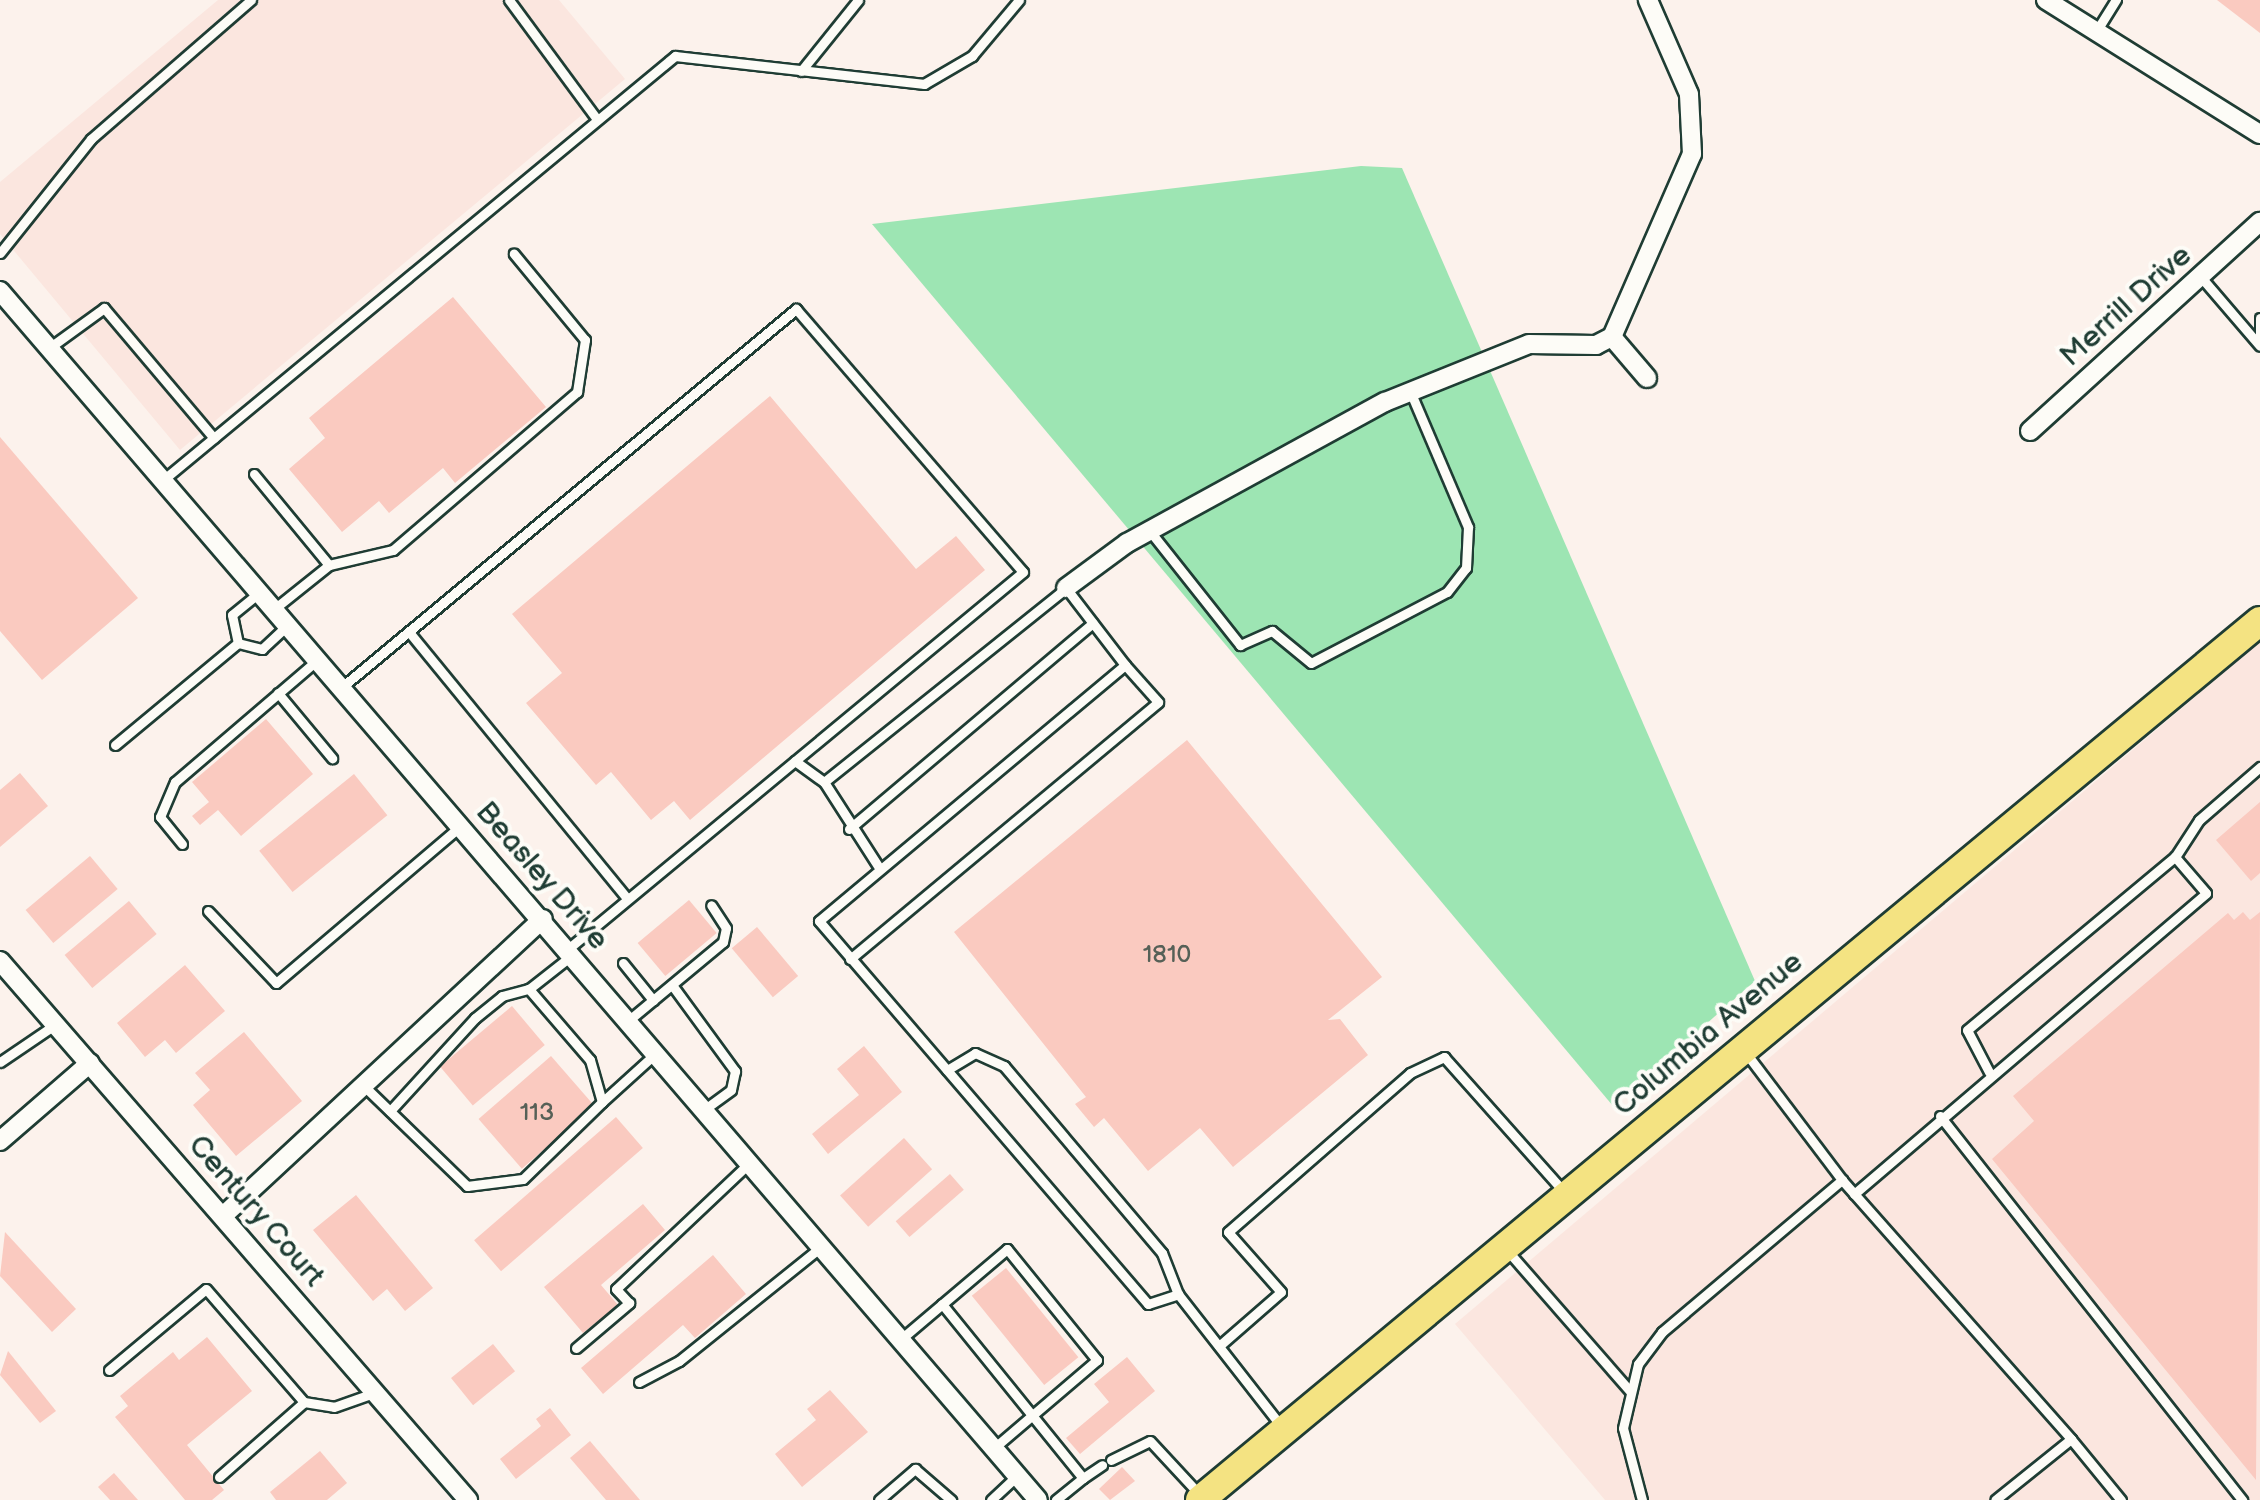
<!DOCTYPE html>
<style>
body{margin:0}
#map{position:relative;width:2260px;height:1500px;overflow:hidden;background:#fcf2ec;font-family:"Balsamiq Sans",sans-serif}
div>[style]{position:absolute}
.built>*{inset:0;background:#fbe6df}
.green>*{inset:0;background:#9de5b3}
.building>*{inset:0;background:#facac0;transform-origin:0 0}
.roads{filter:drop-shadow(2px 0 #1f3d34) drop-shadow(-2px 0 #1f3d34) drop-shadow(0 2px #1f3d34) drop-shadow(0 -2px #1f3d34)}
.service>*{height:9px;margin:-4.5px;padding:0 4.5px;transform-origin:4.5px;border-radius:4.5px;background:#fdfcf7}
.minor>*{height:18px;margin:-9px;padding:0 9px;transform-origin:9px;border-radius:9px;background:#fdfcf7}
.primary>*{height:28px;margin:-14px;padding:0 14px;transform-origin:14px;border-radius:14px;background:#f4e382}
span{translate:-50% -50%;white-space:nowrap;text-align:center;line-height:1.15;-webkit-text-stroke:8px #fdfcf7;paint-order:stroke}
.number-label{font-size:25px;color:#566057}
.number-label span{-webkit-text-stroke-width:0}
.street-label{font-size:30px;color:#1f3d34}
</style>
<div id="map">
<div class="built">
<div style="clip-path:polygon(218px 0,559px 0,625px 79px,180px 450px,0 234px,0 182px)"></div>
<div style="clip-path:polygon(2260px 642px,2260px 1500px,1605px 1500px,1455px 1324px)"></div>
</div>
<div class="green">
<div style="clip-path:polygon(1361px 166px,1402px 168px,1755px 981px,1613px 1106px,872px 224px)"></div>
</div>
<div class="building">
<div style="clip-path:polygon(2217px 0,2260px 0,2260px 33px)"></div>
<div style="clip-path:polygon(453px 297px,546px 407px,455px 483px,443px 468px,389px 513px,379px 501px,342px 532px,289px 469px,325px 438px,309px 418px)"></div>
<div style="clip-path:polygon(770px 396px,916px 569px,956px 536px,985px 570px,690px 820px,674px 801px,651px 820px,611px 772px,596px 785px,526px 703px,562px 673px,512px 614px)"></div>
<div style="clip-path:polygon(0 437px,138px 598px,42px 680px,0 631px)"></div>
<div style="clip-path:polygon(266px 719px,313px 774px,241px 836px,218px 810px,200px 825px,192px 816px,209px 802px,192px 782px)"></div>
<div style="clip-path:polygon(1187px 740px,1382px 977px,1328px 1020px,1340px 1019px,1368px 1055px,1233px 1167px,1200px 1128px,1148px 1171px,1104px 1118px,1094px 1127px,1075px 1104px,1086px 1097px,954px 932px)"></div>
<div style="clip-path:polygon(20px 773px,48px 806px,0 847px,0 790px)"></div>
<div style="left:354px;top:774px;width:53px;height:122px;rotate:51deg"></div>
<div style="clip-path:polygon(2260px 802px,2260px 873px,2251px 881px,2216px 840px)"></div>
<div style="left:90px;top:856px;width:43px;height:84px;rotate:50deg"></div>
<div style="left:689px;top:900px;width:43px;height:67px;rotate:50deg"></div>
<div style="left:129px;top:901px;width:43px;height:84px;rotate:50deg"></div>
<div style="clip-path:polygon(2243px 912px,2250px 920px,2260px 912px,2256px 1480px,1992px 1159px,2034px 1121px,2013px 1096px,2228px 913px,2234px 920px)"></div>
<div style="left:757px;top:927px;width:64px;height:33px;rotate:50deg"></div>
<div style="clip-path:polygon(185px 965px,225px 1011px,176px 1053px,165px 1040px,145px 1057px,117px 1023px)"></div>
<div style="left:512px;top:1006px;width:51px;height:94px;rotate:50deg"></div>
<div style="clip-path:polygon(244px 1032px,302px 1101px,236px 1156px,193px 1105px,210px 1090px,195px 1073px)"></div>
<div style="clip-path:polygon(864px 1046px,902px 1092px,828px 1154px,812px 1134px,859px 1095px,837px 1069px)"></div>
<div style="left:551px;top:1056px;width:66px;height:96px;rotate:49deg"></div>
<div style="left:616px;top:1117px;width:41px;height:188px;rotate:49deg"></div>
<div style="left:904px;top:1138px;width:42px;height:86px;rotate:48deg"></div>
<div style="left:950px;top:1174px;width:21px;height:72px;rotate:49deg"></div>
<div style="clip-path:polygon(356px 1195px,433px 1288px,405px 1311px,387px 1289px,373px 1301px,313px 1230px)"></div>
<div style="clip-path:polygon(643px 1204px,665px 1230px,601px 1285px,618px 1305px,583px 1333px,544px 1287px)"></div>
<div style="clip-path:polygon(5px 1232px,76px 1309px,52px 1332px,0 1276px)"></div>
<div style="clip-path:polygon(713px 1255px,746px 1294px,695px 1338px,683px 1325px,603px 1394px,581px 1368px)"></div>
<div style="left:1006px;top:1268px;width:115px;height:44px;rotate:51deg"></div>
<div style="clip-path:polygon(207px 1337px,252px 1391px,187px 1445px,224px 1490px,212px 1500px,185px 1500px,115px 1417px,128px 1406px,120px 1396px,173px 1352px,179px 1360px)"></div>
<div style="left:493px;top:1344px;width:35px;height:54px;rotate:51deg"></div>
<div style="clip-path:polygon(8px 1351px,56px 1411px,40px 1423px,0 1375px)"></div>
<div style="clip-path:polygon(1127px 1357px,1155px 1391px,1080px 1454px,1066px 1438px,1109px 1402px,1094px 1384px)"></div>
<div style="clip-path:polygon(830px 1390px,868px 1432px,802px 1487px,775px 1454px,816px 1420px,807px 1409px)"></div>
<div style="clip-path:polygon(550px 1408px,571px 1435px,516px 1479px,500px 1459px,541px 1426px,536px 1419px)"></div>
<div style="clip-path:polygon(590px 1441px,640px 1500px,606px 1500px,570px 1458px)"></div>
<div style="clip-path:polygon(320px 1451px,347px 1483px,327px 1500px,276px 1500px,270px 1492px)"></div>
<div style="clip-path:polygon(1122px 1467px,1135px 1481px,1110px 1500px,1099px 1489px)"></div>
<div style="clip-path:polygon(114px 1473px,138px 1500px,110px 1500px,98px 1487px)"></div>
</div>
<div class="roads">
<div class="service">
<div style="left:509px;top:0;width:147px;rotate:53.6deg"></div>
<div style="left:2097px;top:30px;width:36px;rotate:-58deg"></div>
<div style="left:801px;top:71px;width:91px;rotate:-51.2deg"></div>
<div style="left:0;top:253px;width:146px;rotate:-51.4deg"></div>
<div style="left:91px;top:139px;width:212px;rotate:-41deg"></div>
<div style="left:2200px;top:276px;width:92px;rotate:49.4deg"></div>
<div style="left:2260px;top:318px;width:23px;rotate:90deg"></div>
<div style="left:49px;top:348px;width:68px;rotate:-36deg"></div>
<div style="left:104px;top:308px;width:170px;rotate:49.8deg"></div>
<div style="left:254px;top:474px;width:118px;rotate:50.5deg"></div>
<div style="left:329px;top:565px;width:70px;rotate:141.3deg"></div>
<div style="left:163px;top:480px;width:665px;rotate:-39.63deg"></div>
<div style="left:675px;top:56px;width:251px;rotate:6.4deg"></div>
<div style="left:924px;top:84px;width:56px;rotate:-30.3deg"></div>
<div style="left:972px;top:56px;width:73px;rotate:-50deg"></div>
<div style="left:1149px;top:530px;width:147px;rotate:51.6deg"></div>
<div style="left:1240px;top:645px;width:35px;rotate:-24deg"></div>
<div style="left:1272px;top:631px;width:50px;rotate:39.4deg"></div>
<div style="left:1311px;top:663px;width:153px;rotate:-27.6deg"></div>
<div style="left:1447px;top:592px;width:31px;rotate:-52deg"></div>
<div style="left:1466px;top:568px;width:41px;rotate:-87.2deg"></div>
<div style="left:1468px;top:527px;width:148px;rotate:-113.1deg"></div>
<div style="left:329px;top:565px;width:66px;rotate:-13.2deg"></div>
<div style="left:393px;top:550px;width:243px;rotate:-40.7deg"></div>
<div style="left:577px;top:392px;width:53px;rotate:-81.3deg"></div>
<div style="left:585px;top:340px;width:112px;rotate:-129.5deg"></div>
<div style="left:260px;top:592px;width:36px;rotate:141deg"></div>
<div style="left:232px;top:615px;width:29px;rotate:78deg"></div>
<div style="left:238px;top:643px;width:25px;rotate:14deg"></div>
<div style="left:262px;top:649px;width:35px;rotate:-43deg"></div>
<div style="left:409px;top:632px;width:344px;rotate:50.7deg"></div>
<div style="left:342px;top:687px;width:591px;rotate:-39.78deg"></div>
<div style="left:796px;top:309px;width:347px;rotate:49.2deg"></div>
<div style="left:1023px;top:572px;width:591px;rotate:140.36deg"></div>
<div style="left:278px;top:693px;width:85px;rotate:50.3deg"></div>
<div style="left:115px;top:745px;width:160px;rotate:-39.7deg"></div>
<div style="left:795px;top:761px;width:36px;rotate:36deg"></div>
<div style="left:849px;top:829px;width:319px;rotate:-40.2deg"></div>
<div style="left:182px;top:844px;width:35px;rotate:-129deg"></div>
<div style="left:160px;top:817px;width:38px;rotate:-67deg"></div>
<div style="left:175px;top:782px;width:186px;rotate:-40.6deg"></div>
<div style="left:878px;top:866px;width:100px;rotate:-122.7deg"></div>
<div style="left:824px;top:782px;width:310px;rotate:-38.7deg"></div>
<div style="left:1066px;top:588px;width:97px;rotate:52.5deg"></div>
<div style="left:1125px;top:665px;width:399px;rotate:140.1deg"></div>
<div style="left:819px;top:921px;width:505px;rotate:49.34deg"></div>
<div style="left:1148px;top:1304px;width:32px;rotate:-18deg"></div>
<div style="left:1178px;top:1294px;width:169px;rotate:52deg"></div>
<div style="left:208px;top:911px;width:99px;rotate:46.6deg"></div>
<div style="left:276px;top:983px;width:240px;rotate:-40.4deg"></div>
<div style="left:850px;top:959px;width:401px;rotate:-39.8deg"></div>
<div style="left:1158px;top:702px;width:50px;rotate:-131.7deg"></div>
<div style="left:623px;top:963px;width:48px;rotate:51deg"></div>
<div style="left:672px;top:985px;width:107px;rotate:53.8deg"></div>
<div style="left:735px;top:1071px;width:19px;rotate:102deg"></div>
<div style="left:731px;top:1090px;width:32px;rotate:144deg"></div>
<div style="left:629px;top:1020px;width:122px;rotate:-39.7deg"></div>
<div style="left:723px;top:942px;width:14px;rotate:-78deg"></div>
<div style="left:726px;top:928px;width:27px;rotate:-123deg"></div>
<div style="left:1746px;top:1053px;width:159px;rotate:52.9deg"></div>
<div style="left:1842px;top:1180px;width:346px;rotate:48.5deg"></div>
<div style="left:2071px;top:1439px;width:97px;rotate:141.2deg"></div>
<div style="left:0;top:1062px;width:68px;rotate:-34.2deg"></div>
<div style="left:947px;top:1070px;width:33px;rotate:-31deg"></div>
<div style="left:975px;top:1053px;width:32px;rotate:24deg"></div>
<div style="left:1004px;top:1066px;width:245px;rotate:49.8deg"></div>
<div style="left:1162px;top:1253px;width:44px;rotate:68.7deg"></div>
<div style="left:1989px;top:1072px;width:47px;rotate:-117.6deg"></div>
<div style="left:1967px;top:1030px;width:271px;rotate:-39.8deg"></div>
<div style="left:2175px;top:857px;width:44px;rotate:-57deg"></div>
<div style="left:2199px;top:820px;width:81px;rotate:-41deg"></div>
<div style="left:366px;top:1088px;width:141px;rotate:44.1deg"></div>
<div style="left:467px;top:1186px;width:56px;rotate:-7.1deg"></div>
<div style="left:523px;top:1179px;width:110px;rotate:-44.3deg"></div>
<div style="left:602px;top:1102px;width:44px;rotate:-105.9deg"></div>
<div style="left:590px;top:1060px;width:94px;rotate:-130.7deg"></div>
<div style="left:529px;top:989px;width:53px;rotate:-38.2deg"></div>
<div style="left:602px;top:1102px;width:73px;rotate:-42.2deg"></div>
<div style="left:390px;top:1111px;width:126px;rotate:-47.6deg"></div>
<div style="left:475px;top:1018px;width:35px;rotate:-39deg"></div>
<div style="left:502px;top:996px;width:28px;rotate:-15deg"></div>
<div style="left:1940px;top:1116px;width:489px;rotate:51.8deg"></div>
<div style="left:1854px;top:1194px;width:463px;rotate:-40.5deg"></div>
<div style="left:2206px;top:893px;width:48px;rotate:-130.7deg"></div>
<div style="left:1506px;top:1249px;width:187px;rotate:48.9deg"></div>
<div style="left:942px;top:1304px;width:224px;rotate:51deg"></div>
<div style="left:1083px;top:1478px;width:35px;rotate:141deg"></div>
<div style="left:901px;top:1339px;width:139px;rotate:-40.3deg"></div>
<div style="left:1007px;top:1249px;width:143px;rotate:51deg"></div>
<div style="left:1097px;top:1360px;width:135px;rotate:139.5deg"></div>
<div style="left:1219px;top:1346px;width:82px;rotate:-41.1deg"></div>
<div style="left:1281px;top:1292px;width:80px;rotate:-131.5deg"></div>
<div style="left:1228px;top:1232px;width:242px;rotate:-41.1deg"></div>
<div style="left:1410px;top:1073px;width:38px;rotate:-25deg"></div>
<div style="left:1444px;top:1057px;width:183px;rotate:48.3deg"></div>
<div style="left:576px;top:1348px;width:70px;rotate:-40.3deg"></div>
<div style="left:629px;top:1303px;width:19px;rotate:-133deg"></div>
<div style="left:616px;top:1289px;width:182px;rotate:-43.4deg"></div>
<div style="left:109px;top:1370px;width:126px;rotate:-39.9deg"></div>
<div style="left:206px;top:1289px;width:150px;rotate:49.1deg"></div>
<div style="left:639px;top:1382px;width:45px;rotate:-27.7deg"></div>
<div style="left:679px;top:1361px;width:184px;rotate:-38.8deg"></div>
<div style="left:2071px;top:1439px;width:79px;rotate:50.7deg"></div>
<div style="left:1111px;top:1460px;width:43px;rotate:-26deg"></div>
<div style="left:1150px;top:1441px;width:74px;rotate:47.2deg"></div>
<div style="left:219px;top:1477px;width:113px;rotate:-41.4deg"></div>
<div style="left:304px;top:1402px;width:30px;rotate:9deg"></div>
<div style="left:334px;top:1407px;width:42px;rotate:-19.3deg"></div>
<div style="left:1083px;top:1478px;width:23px;rotate:-34deg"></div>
<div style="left:879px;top:1500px;width:48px;rotate:-40.7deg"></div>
<div style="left:915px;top:1469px;width:48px;rotate:40.7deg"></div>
<div style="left:991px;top:1500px;width:35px;rotate:-43deg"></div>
<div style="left:1642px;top:1500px;width:74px;rotate:-104.8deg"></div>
<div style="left:1623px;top:1428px;width:66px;rotate:-76.8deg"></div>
<div style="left:1638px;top:1364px;width:40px;rotate:-53deg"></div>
<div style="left:1662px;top:1332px;width:236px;rotate:-40.2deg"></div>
</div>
<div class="minor">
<div style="left:2046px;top:0;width:252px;rotate:32.1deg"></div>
<div style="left:0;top:291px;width:1593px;rotate:49.35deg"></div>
<div style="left:1612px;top:337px;width:54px;rotate:49.5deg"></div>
<div style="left:2030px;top:431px;width:311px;rotate:-42.3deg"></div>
<div style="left:1066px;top:588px;width:76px;rotate:-36.4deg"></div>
<div style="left:1127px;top:543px;width:294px;rotate:-28.7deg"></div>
<div style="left:1385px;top:402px;width:155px;rotate:-21.9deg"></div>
<div style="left:1529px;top:344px;width:67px;rotate:0.9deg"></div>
<div style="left:1596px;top:345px;width:18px;rotate:-27deg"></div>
<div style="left:1612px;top:337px;width:200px;rotate:-66.4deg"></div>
<div style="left:1692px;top:154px;width:60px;rotate:-92.9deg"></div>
<div style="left:1689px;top:94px;width:103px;rotate:-113.6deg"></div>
<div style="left:0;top:961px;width:714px;rotate:49.03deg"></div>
<div style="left:0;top:1141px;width:119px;rotate:-40.9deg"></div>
<div style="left:224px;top:1215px;width:435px;rotate:-42.9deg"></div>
</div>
<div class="primary">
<div style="left:1200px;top:1500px;width:1377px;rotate:-39.67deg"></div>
</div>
</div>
<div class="number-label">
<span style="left:1167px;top:955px">1810</span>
<span style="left:537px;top:1113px">113</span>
</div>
<div class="street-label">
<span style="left:2126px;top:306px;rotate:-42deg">Merrill Drive</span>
<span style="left:542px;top:876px;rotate:49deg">Beasley Drive</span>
<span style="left:1708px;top:1034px;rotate:-40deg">Columbia Avenue</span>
<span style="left:256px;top:1211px;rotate:49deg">Century Court</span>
</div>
</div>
